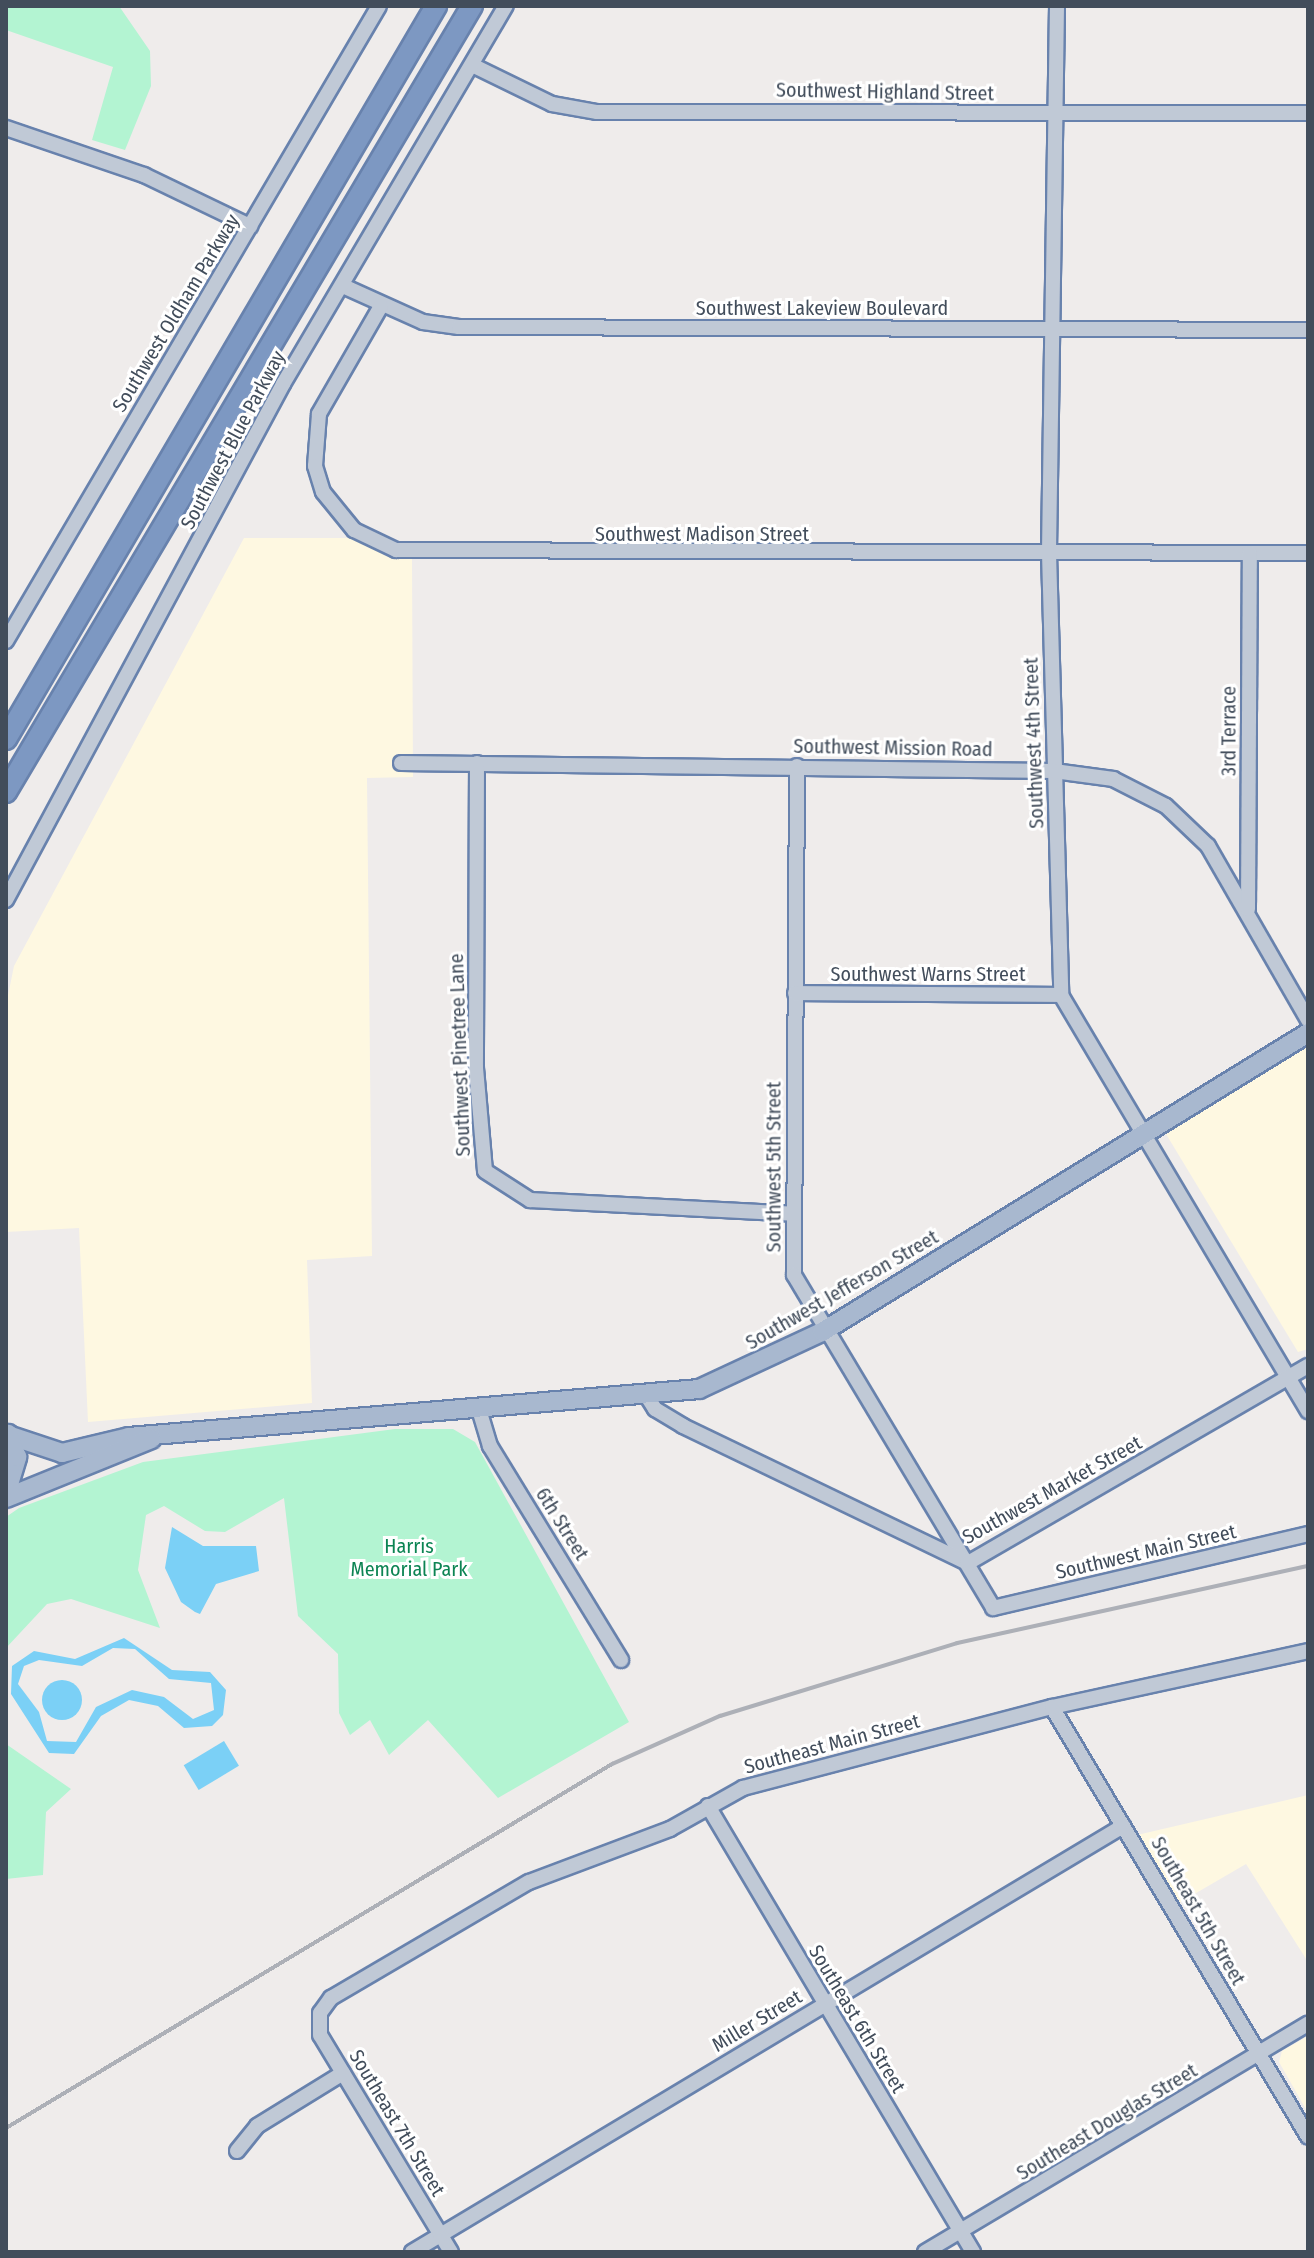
<!DOCTYPE html>
<style>
body{margin:0}
#map{position:relative;width:1314px;height:2258px;overflow:hidden;background:#efeceb;font-family:"Fira Sans Condensed",sans-serif}
div>[style]{position:absolute}
.commercial>*{inset:0;background:#fef8e1}
.green>*{inset:0;background:#b3f4d2}
.water>*{inset:0;background:#7bd0f6;transform-origin:0 0}
.round{border-radius:50%}
.roads{filter:drop-shadow(2px 0 #6882ad) drop-shadow(-2px 0 #6882ad) drop-shadow(0 2px #6882ad) drop-shadow(0 -2px #6882ad)}
.minor>*{height:14px;margin:-7px;padding:0 7px;transform-origin:7px;border-radius:7px;background:#c0c9d6}
.major>*{height:18px;margin:-9px;padding:0 9px;transform-origin:9px;border-radius:9px;background:#a8b8cf}
.highway>*{height:20px;margin:-10px;padding:0 10px;transform-origin:10px;border-radius:10px;background:#7d98c2}
.rail>*{height:4px;margin:-2px;padding:0 2px;transform-origin:2px;border-radius:2px;background:#adb0b7}
span{translate:-50% -50%;white-space:nowrap;text-align:center;line-height:1.15;-webkit-text-stroke:6px #fff;paint-order:stroke}
.street-label{font-size:20px;color:#424d5b}
.park-label{font-size:20px;color:#0c8453}
.frame{position:absolute;inset:0;border:8px solid #424d5b;pointer-events:none}
</style>
<div id="map">
<div class="commercial">
<div style="clip-path:polygon(244px 538px,353px 538px,412px 559px,413px 777px,367px 778px,372px 1256px,307px 1260px,312px 1403px,88px 1422px,79px 1228px,6px 1232px,6px 1005px,14px 966px)"></div>
<div style="clip-path:polygon(1308px 1046px,1308px 1349px,1298px 1352px,1166px 1134px)"></div>
<div style="clip-path:polygon(1308px 1795px,1308px 1962px,1246px 1864px,1179px 1903px,1137px 1835px)"></div>
<div style="clip-path:polygon(1308px 2036px,1308px 2113px,1279px 2062px,1282px 2051px)"></div>
</div>
<div class="green">
<div style="clip-path:polygon(6px 6px,119px 6px,150px 51px,151px 86px,125px 150px,92px 140px,113px 67px,6px 30px)"></div>
<div style="clip-path:polygon(395px 1429px,453px 1429px,475px 1442px,629px 1722px,498px 1798px,428px 1720px,389px 1755px,370px 1720px,350px 1735px,339px 1713px,338px 1654px,298px 1616px,284px 1498px,225px 1532px,205px 1531px,164px 1506px,146px 1515px,138px 1570px,160px 1628px,71px 1599px,47px 1604px,6px 1648px,6px 1517px,19px 1508px,143px 1462px)"></div>
<div style="clip-path:polygon(6px 1744px,71px 1789px,46px 1812px,43px 1875px,6px 1879px)"></div>
</div>
<div class="water">
<div style="clip-path:polygon(172px 1527px,203px 1546px,256px 1546px,259px 1571px,216px 1584px,200px 1614px,195px 1612px,181px 1602px,165px 1568px)"></div>
<div style="clip-path:polygon(evenodd,124px 1638px,172px 1670px,210px 1672px,226px 1690px,223px 1715px,212px 1726px,184px 1728px,158px 1706px,129px 1700px,101px 1716px,74px 1754px,49px 1753px,11px 1694px,12px 1666px,34px 1651px,75px 1659px,124px 1638px,113px 1648px,135px 1649px,169px 1679px,211px 1683px,214px 1710px,193px 1719px,164px 1697px,132px 1690px,96px 1707px,76px 1742px,47px 1741px,39px 1712px,18px 1684px,24px 1666px,39px 1660px,82px 1666px,113px 1648px)"></div>
<div class="round" style="left:42px;top:1680px;width:40px;height:40px"></div>
<div style="left:224px;top:1741px;width:29px;height:47px;rotate:59deg"></div>
</div>
<div class="roads">
<div class="minor">
<div style="left:1057px;top:6px;width:547px;rotate:90.84deg"></div>
<div style="left:1049px;top:553px;width:442px;rotate:88.4deg"></div>
<div style="left:1061px;top:995px;width:484px;rotate:59.3deg"></div>
<div style="left:472px;top:65px;width:89px;rotate:26deg"></div>
<div style="left:552px;top:104px;width:46px;rotate:10.1deg"></div>
<div style="left:597px;top:112px;width:711px;rotate:0.08deg"></div>
<div style="left:6px;top:128px;width:146px;rotate:18.8deg"></div>
<div style="left:144px;top:175px;width:118px;rotate:25.7deg"></div>
<div style="left:343px;top:286px;width:88px;rotate:24.2deg"></div>
<div style="left:423px;top:322px;width:36px;rotate:8deg"></div>
<div style="left:459px;top:327px;width:849px;rotate:0.2deg"></div>
<div style="left:381px;top:306px;width:125px;rotate:119.9deg"></div>
<div style="left:319px;top:414px;width:52px;rotate:94.4deg"></div>
<div style="left:315px;top:466px;width:27px;rotate:73deg"></div>
<div style="left:323px;top:492px;width:49px;rotate:50.8deg"></div>
<div style="left:354px;top:530px;width:47px;rotate:25.5deg"></div>
<div style="left:396px;top:550px;width:912px;rotate:0.19deg"></div>
<div style="left:6px;top:641px;width:736px;rotate:-59.57deg"></div>
<div style="left:401px;top:763px;width:653px;rotate:0.7deg"></div>
<div style="left:1054px;top:771px;width:60px;rotate:7.7deg"></div>
<div style="left:1113px;top:779px;width:59px;rotate:27deg"></div>
<div style="left:1166px;top:806px;width:58px;rotate:43.6deg"></div>
<div style="left:1208px;top:846px;width:201px;rotate:60.1deg"></div>
<div style="left:477px;top:763px;width:305px;rotate:90.2deg"></div>
<div style="left:476px;top:1068px;width:103px;rotate:85deg"></div>
<div style="left:485px;top:1171px;width:54px;rotate:32.8deg"></div>
<div style="left:530px;top:1200px;width:264px;rotate:3deg"></div>
<div style="left:797px;top:766px;width:509px;rotate:90.34deg"></div>
<div style="left:794px;top:1275px;width:388px;rotate:59.1deg"></div>
<div style="left:993px;top:1608px;width:324px;rotate:-13.2deg"></div>
<div style="left:6px;top:900px;width:586px;rotate:-61.77deg"></div>
<div style="left:283px;top:384px;width:439px;rotate:-59.5deg"></div>
<div style="left:1248px;top:909px;width:356px;rotate:-89.7deg"></div>
<div style="left:795px;top:993px;width:266px;rotate:0.4deg"></div>
<div style="left:645px;top:1393px;width:19px;rotate:58deg"></div>
<div style="left:655px;top:1409px;width:33px;rotate:31deg"></div>
<div style="left:683px;top:1426px;width:316px;rotate:25.7deg"></div>
<div style="left:968px;top:1563px;width:393px;rotate:-30.1deg"></div>
<div style="left:478px;top:1406px;width:42px;rotate:73.3deg"></div>
<div style="left:490px;top:1446px;width:251px;rotate:58.5deg"></div>
<div style="left:1052px;top:1707px;width:500px;rotate:59.2deg"></div>
<div style="left:708px;top:1806px;width:519px;rotate:59.28deg"></div>
<div style="left:237px;top:2151px;width:32px;rotate:-51deg"></div>
<div style="left:257px;top:2126px;width:101px;rotate:-31.6deg"></div>
<div style="left:412px;top:2252px;width:829px;rotate:-30.93deg"></div>
<div style="left:451px;top:2252px;width:253px;rotate:-121.1deg"></div>
<div style="left:320px;top:2035px;width:22px;rotate:-90deg"></div>
<div style="left:320px;top:2013px;width:19px;rotate:-54deg"></div>
<div style="left:331px;top:1998px;width:229px;rotate:-30.4deg"></div>
<div style="left:529px;top:1882px;width:151px;rotate:-20.6deg"></div>
<div style="left:670px;top:1829px;width:84px;rotate:-29.3deg"></div>
<div style="left:743px;top:1788px;width:319px;rotate:-14.7deg"></div>
<div style="left:1052px;top:1707px;width:262px;rotate:-12.3deg"></div>
<div style="left:925px;top:2252px;width:446px;rotate:-30.8deg"></div>
</div>
<div class="major">
<div style="left:11px;top:1436px;width:54px;rotate:18.4deg"></div>
<div style="left:62px;top:1453px;width:69px;rotate:-13.4deg"></div>
<div style="left:129px;top:1437px;width:572px;rotate:-4.81deg"></div>
<div style="left:699px;top:1389px;width:136px;rotate:-24.9deg"></div>
<div style="left:822px;top:1332px;width:571px;rotate:-31.6deg"></div>
<div style="left:6px;top:1494px;width:39px;rotate:-73deg"></div>
<div style="left:17px;top:1457px;width:25px;rotate:-111deg"></div>
<div style="left:6px;top:1498px;width:157px;rotate:-22.1deg"></div>
</div>
<div class="highway">
<div style="left:6px;top:739px;width:850px;rotate:-59.6deg"></div>
<div style="left:6px;top:792px;width:914px;rotate:-59.34deg"></div>
</div>
</div>
<div class="rail">
<div style="left:6px;top:2128px;width:707px;rotate:-30.99deg"></div>
<div style="left:612px;top:1764px;width:118px;rotate:-24deg"></div>
<div style="left:720px;top:1716px;width:248px;rotate:-17.1deg"></div>
<div style="left:957px;top:1643px;width:359px;rotate:-12.4deg"></div>
</div>
<div class="street-label">
<span style="left:885px;top:92px;rotate:1deg">Southwest Highland Street</span>
<span style="left:822px;top:308px">Southwest Lakeview Boulevard</span>
<span style="left:176px;top:313px;rotate:-59deg">Southwest Oldham Parkway</span>
<span style="left:233px;top:440px;rotate:-62deg">Southwest Blue Parkway</span>
<span style="left:702px;top:534px">Southwest Madison Street</span>
<span style="left:1229px;top:731px;rotate:-90deg">3rd Terrace</span>
<span style="left:1034px;top:743px;rotate:-92deg">Southwest 4th Street</span>
<span style="left:893px;top:748px;rotate:1deg">Southwest Mission Road</span>
<span style="left:928px;top:974px">Southwest Warns Street</span>
<span style="left:460px;top:1055px;rotate:-92deg">Southwest Pinetree Lane</span>
<span style="left:774px;top:1167px;rotate:-90deg">Southwest 5th Street</span>
<span style="left:842px;top:1290px;rotate:-30deg">Southwest Jefferson Street</span>
<span style="left:1052px;top:1490px;rotate:-29deg">Southwest Market Street</span>
<span style="left:562px;top:1524px;rotate:58deg">6th Street</span>
<span style="left:1146px;top:1552px;rotate:-13deg">Southwest Main Street</span>
<span style="left:832px;top:1744px;rotate:-15deg">Southeast Main Street</span>
<span style="left:1198px;top:1911px;rotate:60deg">Southeast 5th Street</span>
<span style="left:857px;top:2019px;rotate:59deg">Southeast 6th Street</span>
<span style="left:757px;top:2021px;rotate:-31deg">Miller Street</span>
<span style="left:1107px;top:2122px;rotate:-31deg">Southeast Douglas Street</span>
<span style="left:397px;top:2123px;rotate:59deg">Southeast 7th Street</span>
</div>
<div class="park-label">
<span style="left:409px;top:1558px">Harris<br>Memorial Park</span>
</div>
<div class="frame"></div>
</div>
